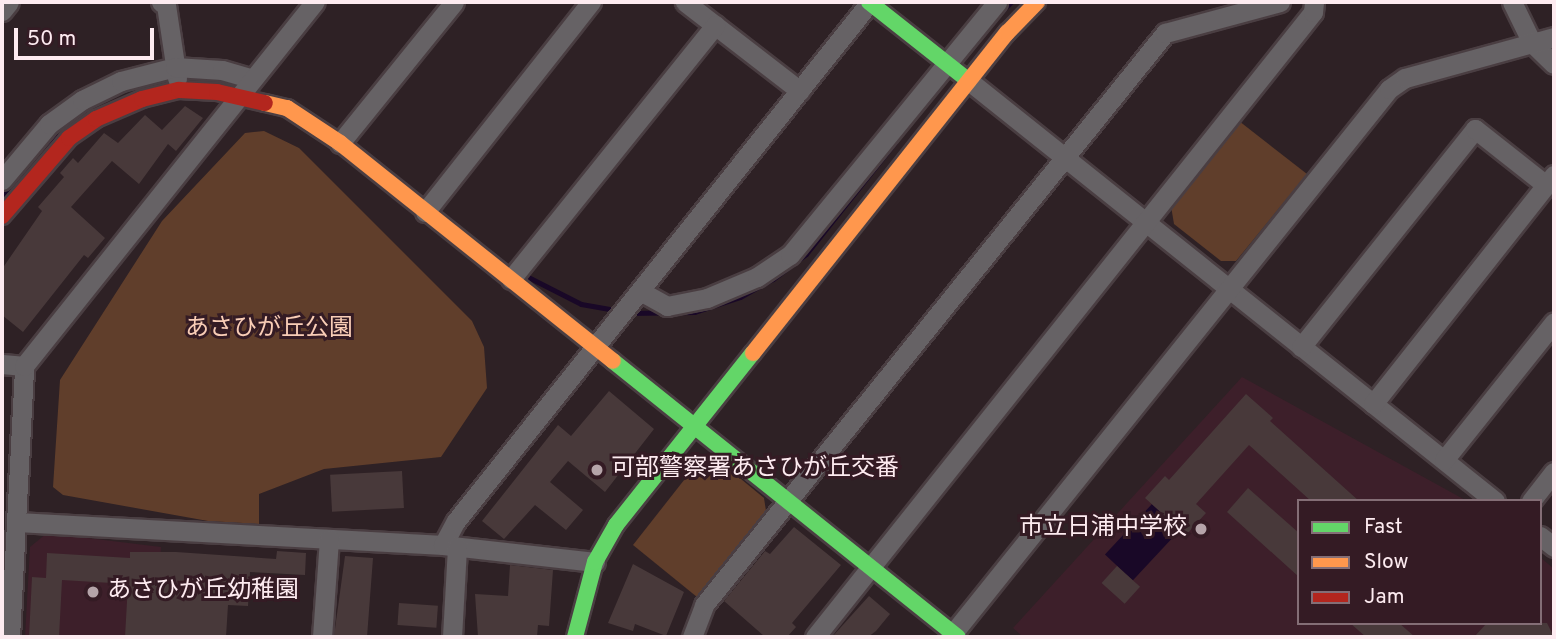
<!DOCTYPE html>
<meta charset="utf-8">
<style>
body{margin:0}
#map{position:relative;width:1556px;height:639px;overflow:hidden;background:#2e2125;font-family:Overpass,"Noto Sans JP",sans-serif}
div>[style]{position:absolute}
.built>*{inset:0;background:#3d1f2a}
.green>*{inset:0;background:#603e2b}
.water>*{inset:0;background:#190827;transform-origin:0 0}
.stream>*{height:5px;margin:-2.5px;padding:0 2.5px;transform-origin:2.5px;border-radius:2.5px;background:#190827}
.building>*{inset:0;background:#48393a;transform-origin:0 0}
.roads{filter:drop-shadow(2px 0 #4a3e42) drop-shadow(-2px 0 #4a3e42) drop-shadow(0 2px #4a3e42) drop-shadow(0 -2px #4a3e42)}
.street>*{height:19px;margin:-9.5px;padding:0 9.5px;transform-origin:9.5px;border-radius:9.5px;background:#666265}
.fast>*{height:16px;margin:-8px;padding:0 8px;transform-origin:8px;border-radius:8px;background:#63d668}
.slow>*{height:16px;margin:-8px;padding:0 8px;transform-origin:8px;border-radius:8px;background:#ff974d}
.jam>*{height:16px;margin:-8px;padding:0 8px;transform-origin:8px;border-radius:8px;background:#b3261e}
.dots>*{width:19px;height:19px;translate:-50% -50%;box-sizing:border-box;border:4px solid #341b24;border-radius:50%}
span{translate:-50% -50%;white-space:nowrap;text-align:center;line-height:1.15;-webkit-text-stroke:6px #341b24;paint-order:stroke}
.park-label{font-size:24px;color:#f9cdb6}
.poi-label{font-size:24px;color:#fdebf0}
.left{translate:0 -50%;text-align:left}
.right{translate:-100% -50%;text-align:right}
.frame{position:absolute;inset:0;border:4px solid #fdebf0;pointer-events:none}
.legend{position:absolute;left:1297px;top:499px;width:245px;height:126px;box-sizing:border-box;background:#341b24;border:2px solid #846e76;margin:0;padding:9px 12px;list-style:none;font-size:21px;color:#fdebf0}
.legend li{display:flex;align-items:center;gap:14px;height:35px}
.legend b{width:35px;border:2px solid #846e76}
.scale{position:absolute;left:14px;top:28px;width:140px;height:32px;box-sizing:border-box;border:4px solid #fdebf0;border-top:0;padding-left:9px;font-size:21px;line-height:24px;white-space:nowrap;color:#fdebf0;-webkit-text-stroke:5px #341b24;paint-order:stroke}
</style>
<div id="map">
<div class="built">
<div style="clip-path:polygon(1242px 377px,1467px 501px,1299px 501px,1299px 623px,1540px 623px,1540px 557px,1554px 569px,1554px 637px,1023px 637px,1013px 628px)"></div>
<div style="clip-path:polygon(47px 533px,161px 547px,156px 637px,25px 637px,30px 547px)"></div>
</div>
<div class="green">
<div style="clip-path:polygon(1239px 121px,1307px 174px,1236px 261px,1221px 261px,1174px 224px,1171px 206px)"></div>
<div style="clip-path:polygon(264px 131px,299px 148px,472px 321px,484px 347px,487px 388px,441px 457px,324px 469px,259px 494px,259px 524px,208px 521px,63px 495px,53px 487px,60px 380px,162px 221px,245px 133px)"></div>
<div style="clip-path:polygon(718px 460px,764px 498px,766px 511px,697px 597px,633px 545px,699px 461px)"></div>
</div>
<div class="water">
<div style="left:1152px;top:504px;width:38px;height:69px;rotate:43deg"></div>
</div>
<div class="stream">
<div style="left:998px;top:15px;width:18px;rotate:-45deg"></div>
<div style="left:39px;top:150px;width:22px;rotate:-43deg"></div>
<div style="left:2px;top:196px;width:46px;rotate:-51.1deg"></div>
<div style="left:528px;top:277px;width:59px;rotate:27deg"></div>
<div style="left:581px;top:304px;width:39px;rotate:10deg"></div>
<div style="left:629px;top:313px;width:65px;rotate:-0.9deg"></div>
<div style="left:694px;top:312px;width:48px;rotate:-18.1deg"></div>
<div style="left:740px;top:297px;width:38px;rotate:-29deg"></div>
<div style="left:773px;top:279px;width:41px;rotate:-37.1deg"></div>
<div style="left:806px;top:254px;width:143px;rotate:-51.5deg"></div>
</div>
<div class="building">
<div style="clip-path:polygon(185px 106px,203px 118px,176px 151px,168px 144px,139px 184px,112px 161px,71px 207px,105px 238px,88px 258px,84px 255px,23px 332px,2px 315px,2px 269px,42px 211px,38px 207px,64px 177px,60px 173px,73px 158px,78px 163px,104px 133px,118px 143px,145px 115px,162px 130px)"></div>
<div style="clip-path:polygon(609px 391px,654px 429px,605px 492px,568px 461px,550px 482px,583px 510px,566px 530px,535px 505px,504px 539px,482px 521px,558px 425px,571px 436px)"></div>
<div style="clip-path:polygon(1246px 394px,1273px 418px,1270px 421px,1359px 501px,1311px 501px,1249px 445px,1196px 504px,1206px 513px,1186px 535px,1145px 498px,1165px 476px,1169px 480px)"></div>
<div style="left:402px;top:471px;width:37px;height:72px;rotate:87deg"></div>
<div style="clip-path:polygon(1248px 488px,1299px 533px,1299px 577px,1227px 512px)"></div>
<div style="clip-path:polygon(794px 527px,841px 565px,792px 623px,796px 627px,787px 637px,765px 637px,724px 601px,765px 551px,770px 554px)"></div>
<div style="clip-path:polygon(277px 551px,306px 553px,305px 575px,250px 572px,248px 606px,228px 605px,226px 637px,125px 637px,128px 584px,62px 580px,59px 637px,29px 637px,32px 577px,46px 578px,47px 553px,130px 558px,130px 552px,176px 552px,276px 559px)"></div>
<div style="clip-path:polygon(345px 556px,373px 558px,367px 637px,334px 636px)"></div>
<div style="clip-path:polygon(633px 564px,684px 592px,666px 636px,635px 624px,633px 631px,608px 623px)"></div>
<div style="clip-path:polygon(510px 565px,553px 570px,549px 626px,538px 625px,537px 637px,478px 637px,475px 594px,508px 596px)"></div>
<div style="left:1117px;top:566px;width:31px;height:23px;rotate:42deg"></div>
<div style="clip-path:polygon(869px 596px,890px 614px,876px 631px,868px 637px,832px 637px)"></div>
<div style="left:399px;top:603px;width:39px;height:22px;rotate:4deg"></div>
<div style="clip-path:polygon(1350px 623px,1399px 623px,1415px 637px,1366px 637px)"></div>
<div style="clip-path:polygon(1487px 623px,1547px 623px,1554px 637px,1474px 637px)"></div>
</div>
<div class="roads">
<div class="street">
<div style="left:161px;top:2px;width:6px;rotate:31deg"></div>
<div style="left:166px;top:5px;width:74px;rotate:81.4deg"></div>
<div style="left:685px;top:2px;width:145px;rotate:37.7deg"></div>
<div style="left:1512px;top:2px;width:46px;rotate:64deg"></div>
<div style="left:1532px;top:43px;width:30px;rotate:44deg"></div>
<div style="left:2px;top:11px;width:11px;rotate:-52deg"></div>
<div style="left:969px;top:81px;width:673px;rotate:38.61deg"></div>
<div style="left:340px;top:143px;width:181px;rotate:-51deg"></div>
<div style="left:2px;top:180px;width:73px;rotate:-50deg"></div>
<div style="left:49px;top:124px;width:41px;rotate:-36deg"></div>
<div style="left:82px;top:100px;width:43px;rotate:-26deg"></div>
<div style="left:121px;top:81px;width:56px;rotate:-14.5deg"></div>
<div style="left:175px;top:67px;width:47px;rotate:3.7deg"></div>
<div style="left:222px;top:70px;width:32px;rotate:16deg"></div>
<div style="left:425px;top:212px;width:268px;rotate:-51.7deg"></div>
<div style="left:511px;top:279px;width:326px;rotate:-51.2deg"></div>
<div style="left:640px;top:291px;width:31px;rotate:29deg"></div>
<div style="left:667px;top:306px;width:41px;rotate:-11.3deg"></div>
<div style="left:707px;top:298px;width:54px;rotate:-22.8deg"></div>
<div style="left:757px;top:277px;width:40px;rotate:-34deg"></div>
<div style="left:790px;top:255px;width:327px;rotate:-50.7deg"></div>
<div style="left:1301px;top:347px;width:279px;rotate:-51.4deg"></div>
<div style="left:1475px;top:129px;width:90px;rotate:38.3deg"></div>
<div style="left:2px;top:364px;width:22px;rotate:5deg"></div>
<div style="left:1373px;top:404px;width:292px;rotate:-51.7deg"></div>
<div style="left:1444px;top:460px;width:176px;rotate:-51.4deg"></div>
<div style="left:1531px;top:501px;width:37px;rotate:-52deg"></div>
<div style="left:17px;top:522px;width:427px;rotate:3.1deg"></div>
<div style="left:443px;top:545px;width:153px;rotate:6.4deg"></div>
<div style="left:1540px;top:536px;width:18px;rotate:38deg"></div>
<div style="left:443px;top:545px;width:27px;rotate:-62deg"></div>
<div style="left:456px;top:521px;width:664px;rotate:-51.42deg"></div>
<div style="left:10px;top:637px;width:271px;rotate:-87deg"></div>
<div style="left:24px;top:366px;width:466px;rotate:-51.4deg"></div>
<div style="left:322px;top:637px;width:98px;rotate:-85.9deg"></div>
<div style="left:452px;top:637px;width:90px;rotate:-86.8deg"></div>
<div style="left:692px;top:637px;width:34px;rotate:-69deg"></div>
<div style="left:704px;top:605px;width:735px;rotate:-51.13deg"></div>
<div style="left:1165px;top:33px;width:119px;rotate:-15.1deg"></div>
<div style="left:815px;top:637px;width:799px;rotate:-51.45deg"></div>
<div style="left:1313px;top:12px;width:10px;rotate:-84deg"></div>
<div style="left:950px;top:637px;width:702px;rotate:-51.3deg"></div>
<div style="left:1389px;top:89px;width:19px;rotate:-35deg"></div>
<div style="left:1405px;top:78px;width:155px;rotate:-15.4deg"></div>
</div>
<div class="fast">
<div style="left:869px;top:2px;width:127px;rotate:38.3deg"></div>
<div style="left:613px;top:361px;width:442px;rotate:38.7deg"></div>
<div style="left:575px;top:637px;width:78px;rotate:-75.1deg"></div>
<div style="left:595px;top:562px;width:43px;rotate:-60.4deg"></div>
<div style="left:616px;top:525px;width:220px;rotate:-51.5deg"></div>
</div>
<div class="slow">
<div style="left:265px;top:103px;width:23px;rotate:13deg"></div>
<div style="left:287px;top:108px;width:64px;rotate:33.4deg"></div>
<div style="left:340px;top:143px;width:349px;rotate:38.6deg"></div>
<div style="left:753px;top:353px;width:409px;rotate:-51.6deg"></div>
<div style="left:1007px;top:33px;width:43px;rotate:-45.9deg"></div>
</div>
<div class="jam">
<div style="left:2px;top:216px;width:103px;rotate:-49.3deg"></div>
<div style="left:69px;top:138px;width:33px;rotate:-35deg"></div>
<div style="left:96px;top:119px;width:50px;rotate:-23.5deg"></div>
<div style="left:142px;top:99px;width:38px;rotate:-14deg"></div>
<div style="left:179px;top:90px;width:38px;rotate:3deg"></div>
<div style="left:217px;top:92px;width:49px;rotate:12.9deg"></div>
</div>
</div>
<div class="dots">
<div style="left:597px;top:470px;background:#b5a4a9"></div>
<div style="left:1201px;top:529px;background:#b5a4a9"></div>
<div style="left:93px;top:592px;background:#b5a4a9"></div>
</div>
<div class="park-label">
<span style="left:269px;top:330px">あさひが丘公園</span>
</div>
<div class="poi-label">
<span class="left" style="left:611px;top:470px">可部警察署あさひが丘交番</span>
<span class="right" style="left:1187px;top:529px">市立日浦中学校</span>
<span class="left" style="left:107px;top:592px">あさひが丘幼稚園</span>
</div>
<div class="frame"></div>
<ul class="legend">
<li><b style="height:9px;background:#63d668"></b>Fast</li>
<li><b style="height:9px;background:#ff974d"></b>Slow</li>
<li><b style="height:9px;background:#b3261e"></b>Jam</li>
</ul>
<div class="scale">50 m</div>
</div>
